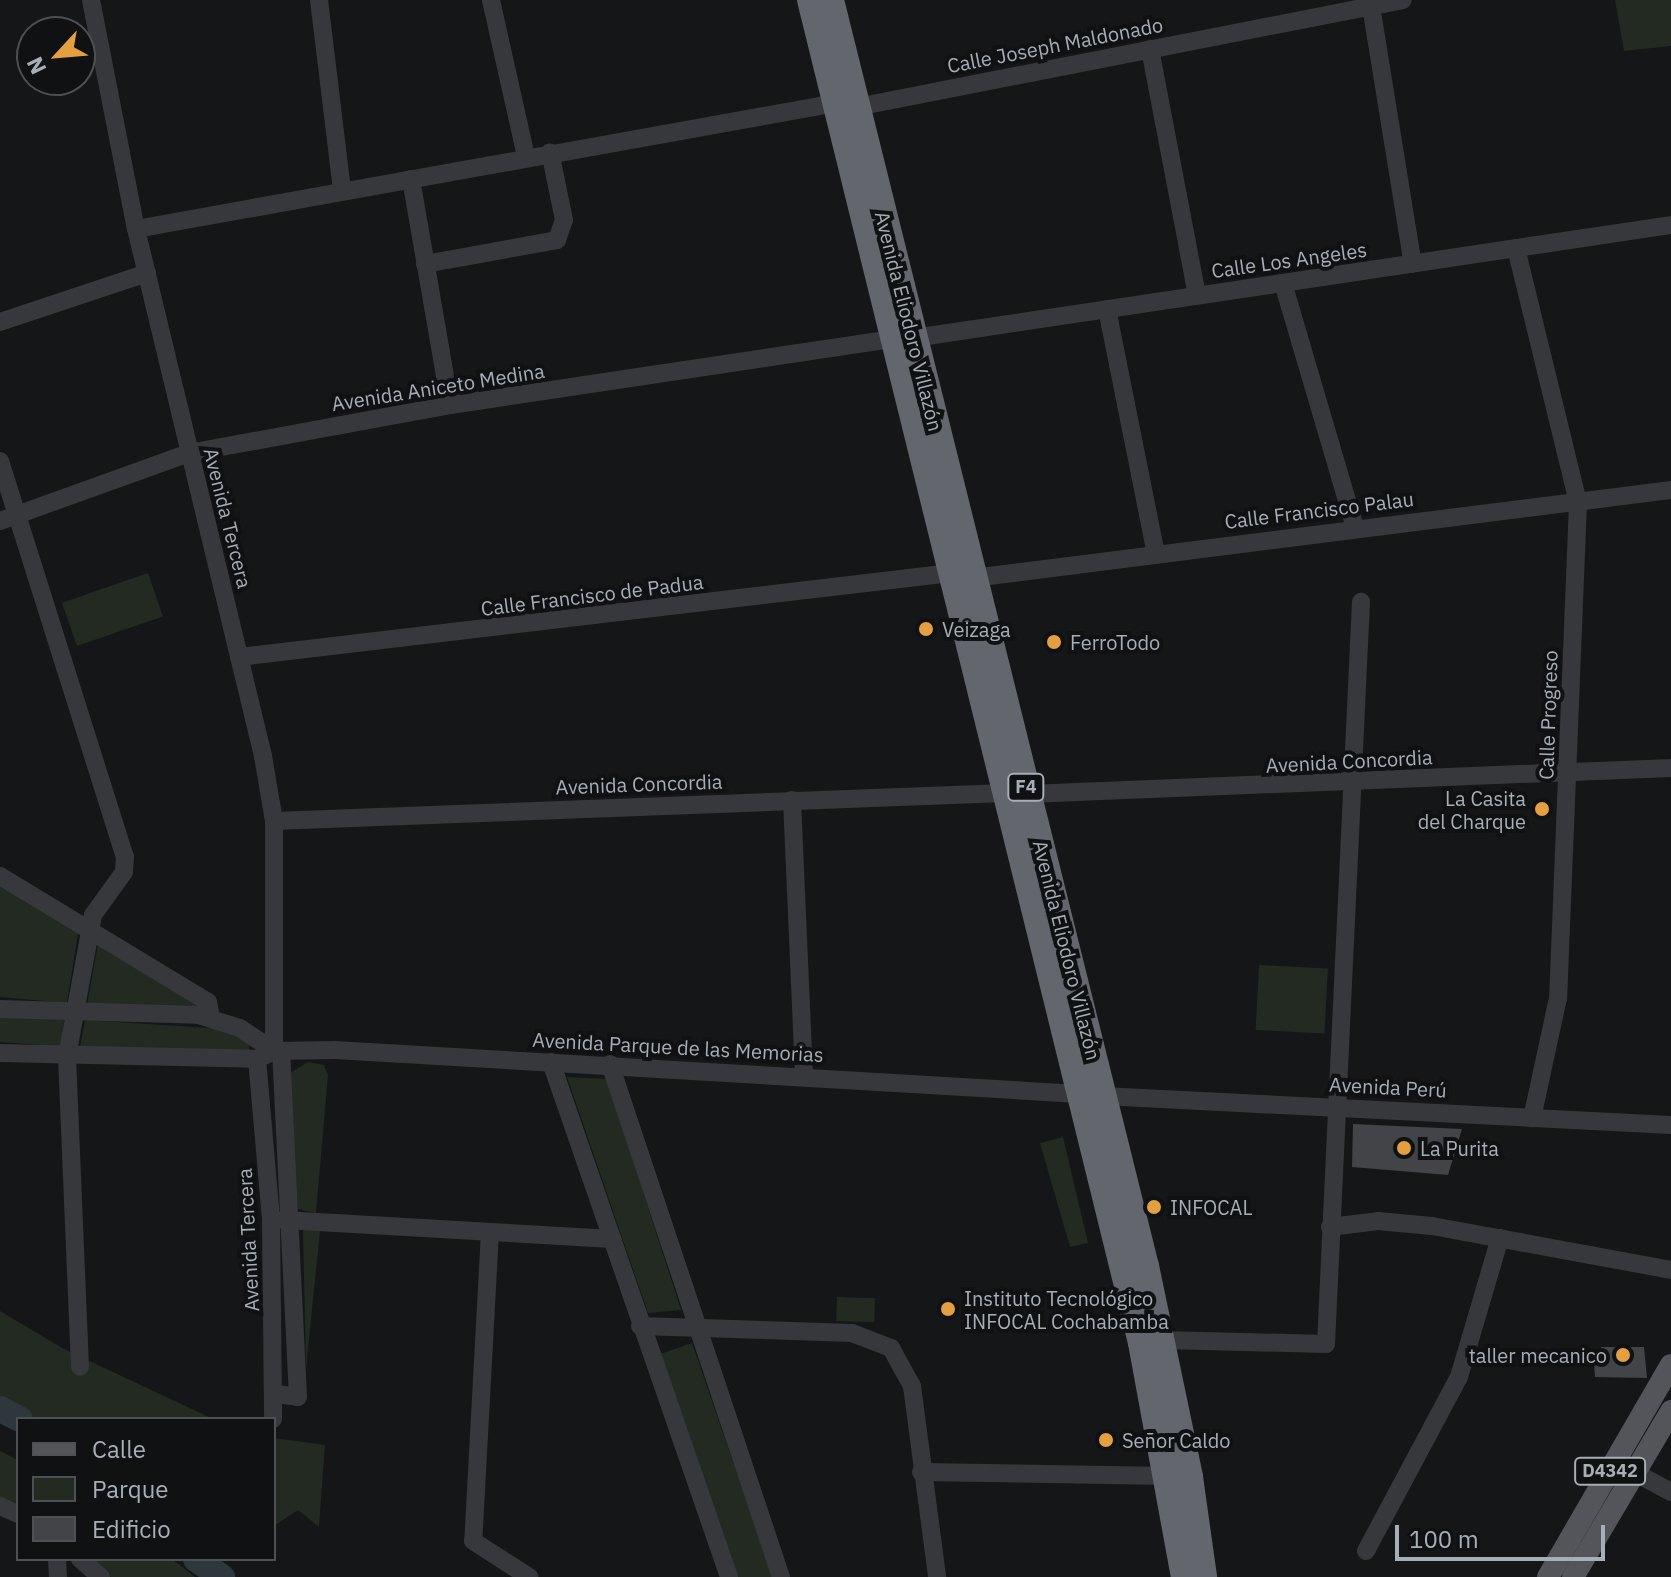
<!DOCTYPE html>
<meta charset="utf-8">
<style>
body{margin:0}
#map{position:relative;width:1671px;height:1577px;overflow:hidden;background:#151617;font-family:"IBM Plex Sans",sans-serif}
div>[style]{position:absolute}
.green>*{inset:0;background:#222a22;transform-origin:0 0}
.river>*{height:26px;margin:-13px;padding:0 13px;transform-origin:13px;border-radius:13px;background:#2e373c}
.building>*{inset:0;background:#424447}
.minor>*{height:18px;margin:-9px;padding:0 9px;transform-origin:9px;border-radius:9px;background:#37383c}
.major>*{height:22px;margin:-11px;padding:0 11px;transform-origin:11px;border-radius:11px;background:#53555b}
.highway>*{height:26px;margin:-13px;padding:0 13px;transform-origin:13px;border-radius:13px;background:#63666c}
.dots>*{width:22px;height:22px;translate:-50% -50%;box-sizing:border-box;border:4px solid #101112;border-radius:50%}
span{translate:-50% -50%;white-space:nowrap;text-align:center;line-height:1.15;-webkit-text-stroke:8px #101112;paint-order:stroke}
.shield-label span{padding:2px 6px;background:#101112;border:2px solid;border-radius:6px;-webkit-text-stroke-width:0}
.shield-label{font-size:18px;color:#a8aeb6;font-weight:700}
.street-label{font-size:20px;color:#a8aeb6}
.poi-label{font-size:20px;color:#a8aeb6}
.left{translate:0 -50%;text-align:left}
.right{translate:-100% -50%;text-align:right}
.legend{position:absolute;left:16px;top:1417px;width:260px;height:144px;box-sizing:border-box;background:#101112;border:2px solid #4d5054;margin:0;padding:10px 14px;list-style:none;font-size:24px;color:#a8aeb6}
.legend li{display:flex;align-items:center;gap:16px;height:40px}
.legend b{width:40px;border:2px solid #4d5054}
.north{position:absolute;left:16px;top:16px;width:80px;height:80px;box-sizing:border-box;background:#101112;border:2px solid #4d5054;border-radius:50%;rotate:244deg;font-size:22px;font-weight:700;line-height:32px;text-align:center;color:#a8aeb6}
.north::after{content:'';display:block;margin:auto;width:28px;height:36px;background:#e49f40;clip-path:polygon(50% 0,100% 100%,50% 72%,0 100%)}
.scale{position:absolute;left:1395px;top:1525px;width:210px;height:36px;box-sizing:border-box;border:4px solid #a8aeb6;border-top:0;padding-left:10px;font-size:24px;line-height:28px;white-space:nowrap;color:#a8aeb6;-webkit-text-stroke:6px #101112;paint-order:stroke}
</style>
<div id="map">
<div class="green">
<div style="clip-path:polygon(1615px 0,1671px 0,1671px 46px,1624px 51px)"></div>
<div style="left:148px;top:573px;width:46px;height:91px;rotate:71deg"></div>
<div style="clip-path:polygon(0 886px,78px 933px,67px 1003px,0 997px)"></div>
<div style="clip-path:polygon(98px 944px,213px 1014px,87px 1005px)"></div>
<div style="left:1259px;top:965px;width:69px;height:65px;rotate:3deg"></div>
<div style="left:0;top:1015px;width:64px;height:27px;rotate:4deg"></div>
<div style="clip-path:polygon(85px 1020px,240px 1030px,250px 1036px,249px 1052px,80px 1047px)"></div>
<div style="clip-path:polygon(308px 1062px,324px 1065px,328px 1075px,316px 1213px,298px 1209px,288px 1074px)"></div>
<div style="clip-path:polygon(567px 1077px,607px 1079px,681px 1310px,648px 1313px)"></div>
<div style="clip-path:polygon(1063px 1137px,1088px 1243px,1070px 1247px,1040px 1143px)"></div>
<div style="clip-path:polygon(303px 1229px,320px 1231px,306px 1369px)"></div>
<div style="left:837px;top:1297px;width:38px;height:24px;rotate:2deg"></div>
<div style="clip-path:polygon(0 1311px,64px 1349px,213px 1419px,37px 1419px,0 1397px)"></div>
<div style="left:692px;top:1343px;width:248px;height:39px;rotate:71deg"></div>
<div style="clip-path:polygon(274px 1438px,325px 1445px,319px 1527px,298px 1510px,274px 1526px)"></div>
<div style="clip-path:polygon(0 1451px,18px 1460px,18px 1504px,0 1497px)"></div>
<div style="clip-path:polygon(89px 1559px,172px 1559px,195px 1577px,111px 1577px)"></div>
</div>
<div class="river">
<div style="left:0;top:1409px;width:22px;rotate:27deg"></div>
<div style="left:196px;top:1559px;width:32px;rotate:35deg"></div>
</div>
<div class="building">
<div style="clip-path:polygon(1353px 1124px,1462px 1129px,1448px 1175px,1352px 1167px)"></div>
<div style="clip-path:polygon(1601px 1347px,1644px 1347px,1647px 1378px,1595px 1377px,1594px 1364px,1603px 1363px)"></div>
</div>
<div class="minor">
<div style="left:91px;top:0;width:233px;rotate:78.9deg"></div>
<div style="left:136px;top:229px;width:542px;rotate:76.45deg"></div>
<div style="left:263px;top:756px;width:66px;rotate:80.4deg"></div>
<div style="left:274px;top:821px;width:230px;rotate:90deg"></div>
<div style="left:319px;top:0;width:192px;rotate:83.1deg"></div>
<div style="left:491px;top:0;width:160px;rotate:77.4deg"></div>
<div style="left:1371px;top:6px;width:261px;rotate:80.8deg"></div>
<div style="left:1150px;top:49px;width:251px;rotate:79.2deg"></div>
<div style="left:857px;top:107px;width:556px;rotate:-11.09deg"></div>
<div style="left:411px;top:179px;width:229px;rotate:80.2deg"></div>
<div style="left:136px;top:229px;width:711px;rotate:-10.2deg"></div>
<div style="left:1516px;top:248px;width:262px;rotate:76.3deg"></div>
<div style="left:1578px;top:503px;width:495px;rotate:92.3deg"></div>
<div style="left:1558px;top:998px;width:123px;rotate:102.2deg"></div>
<div style="left:425px;top:264px;width:134px;rotate:-10.3deg"></div>
<div style="left:557px;top:240px;width:21px;rotate:-71deg"></div>
<div style="left:564px;top:220px;width:69px;rotate:-101.6deg"></div>
<div style="left:1283px;top:283px;width:254px;rotate:73.6deg"></div>
<div style="left:1107px;top:309px;width:250px;rotate:78.7deg"></div>
<div style="left:0;top:322px;width:155px;rotate:-18.4deg"></div>
<div style="left:914px;top:338px;width:765px;rotate:-8.49deg"></div>
<div style="left:0;top:461px;width:415px;rotate:72.5deg"></div>
<div style="left:125px;top:857px;width:15px;rotate:94deg"></div>
<div style="left:124px;top:872px;width:53px;rotate:125.8deg"></div>
<div style="left:93px;top:915px;width:144px;rotate:100.4deg"></div>
<div style="left:67px;top:1057px;width:310px;rotate:87.6deg"></div>
<div style="left:0;top:521px;width:201px;rotate:-19.8deg"></div>
<div style="left:189px;top:453px;width:265px;rotate:-10.4deg"></div>
<div style="left:450px;top:405px;width:448px;rotate:-8.5deg"></div>
<div style="left:973px;top:578px;width:704px;rotate:-7.19deg"></div>
<div style="left:239px;top:657px;width:717px;rotate:-6.73deg"></div>
<div style="left:1028px;top:794px;width:644px;rotate:-2.32deg"></div>
<div style="left:792px;top:800px;width:277px;rotate:87.5deg"></div>
<div style="left:274px;top:821px;width:732px;rotate:-2.19deg"></div>
<div style="left:0;top:876px;width:243px;rotate:31.2deg"></div>
<div style="left:208px;top:1002px;width:16px;rotate:79deg"></div>
<div style="left:0;top:1009px;width:198px;rotate:1.7deg"></div>
<div style="left:198px;top:1015px;width:44px;rotate:17.2deg"></div>
<div style="left:240px;top:1028px;width:41px;rotate:34.1deg"></div>
<div style="left:0;top:1053px;width:257px;rotate:1.3deg"></div>
<div style="left:257px;top:1059px;width:19px;rotate:-25deg"></div>
<div style="left:274px;top:1051px;width:61px;rotate:-0.9deg"></div>
<div style="left:335px;top:1050px;width:745px;rotate:3.38deg"></div>
<div style="left:257px;top:1059px;width:161px;rotate:85deg"></div>
<div style="left:271px;top:1219px;width:200px;rotate:89.4deg"></div>
<div style="left:551px;top:1062px;width:545px;rotate:70.93deg"></div>
<div style="left:610px;top:1064px;width:541px;rotate:71.57deg"></div>
<div style="left:1103px;top:1096px;width:569px;rotate:2.92deg"></div>
<div style="left:283px;top:1220px;width:330px;rotate:3.3deg"></div>
<div style="left:1330px;top:1227px;width:48px;rotate:-7.1deg"></div>
<div style="left:1378px;top:1221px;width:54px;rotate:5.3deg"></div>
<div style="left:1432px;top:1226px;width:243px;rotate:10.4deg"></div>
<div style="left:490px;top:1232px;width:309px;rotate:93.1deg"></div>
<div style="left:473px;top:1541px;width:67px;rotate:32.7deg"></div>
<div style="left:640px;top:1326px;width:212px;rotate:1.9deg"></div>
<div style="left:852px;top:1333px;width:42px;rotate:21deg"></div>
<div style="left:891px;top:1348px;width:43px;rotate:61.1deg"></div>
<div style="left:912px;top:1386px;width:193px;rotate:82.5deg"></div>
<div style="left:1163px;top:1340px;width:163px;rotate:1.4deg"></div>
<div style="left:1326px;top:1344px;width:743px;rotate:-87.3deg"></div>
<div style="left:275px;top:1394px;width:23px;rotate:7deg"></div>
<div style="left:298px;top:1397px;width:347px;rotate:-92.8deg"></div>
<div style="left:921px;top:1472px;width:248px;rotate:0.9deg"></div>
<div style="left:1634px;top:1472px;width:42px;rotate:28.4deg"></div>
<div style="left:0;top:1506px;width:20px;rotate:24deg"></div>
<div style="left:1366px;top:1551px;width:197px;rotate:-61.9deg"></div>
<div style="left:1459px;top:1377px;width:145px;rotate:-73.6deg"></div>
<div style="left:57px;top:1559px;width:18px;rotate:87deg"></div>
<div style="left:80px;top:1559px;width:28px;rotate:41deg"></div>
</div>
<div class="major">
<div style="left:1548px;top:1577px;width:245px;rotate:-59.9deg"></div>
<div style="left:1573px;top:1577px;width:193px;rotate:-59.4deg"></div>
</div>
<div class="highway">
<div style="left:810px;top:0;width:1383px;rotate:76.15deg"></div>
<div style="left:1141px;top:1343px;width:238px;rotate:79.6deg"></div>
<div style="left:831px;top:0;width:1305px;rotate:76.03deg"></div>
<div style="left:1146px;top:1266px;width:216px;rotate:78.2deg"></div>
<div style="left:1190px;top:1477px;width:101px;rotate:82deg"></div>
</div>
<div class="dots">
<div style="left:926px;top:629px;background:#e49f40"></div>
<div style="left:1054px;top:642px;background:#e49f40"></div>
<div style="left:1542px;top:809px;background:#e49f40"></div>
<div style="left:1404px;top:1148px;background:#e49f40"></div>
<div style="left:1154px;top:1207px;background:#e49f40"></div>
<div style="left:948px;top:1309px;background:#e49f40"></div>
<div style="left:1623px;top:1355px;background:#e49f40"></div>
<div style="left:1106px;top:1440px;background:#e49f40"></div>
</div>
<div class="shield-label">
<span style="left:1026px;top:787px">F4</span>
<span style="left:1610px;top:1471px">D4342</span>
</div>
<div class="street-label">
<span style="left:1055px;top:45px;rotate:-11deg">Calle Joseph Maldonado</span>
<span style="left:1289px;top:260px;rotate:-8deg">Calle Los Angeles</span>
<span style="left:909px;top:321px;rotate:76deg">Avenida Eliodoro Villazón</span>
<span style="left:438px;top:387px;rotate:-9deg">Avenida Aniceto Medina</span>
<span style="left:1319px;top:510px;rotate:-7deg">Calle Francisco Palau</span>
<span style="left:228px;top:518px;rotate:76deg">Avenida Tercera</span>
<span style="left:592px;top:595px;rotate:-7deg">Calle Francisco de Padua</span>
<span style="left:1548px;top:715px;rotate:-88deg">Calle Progreso</span>
<span style="left:1349px;top:761px;rotate:-3deg">Avenida Concordia</span>
<span style="left:639px;top:784px;rotate:-2deg">Avenida Concordia</span>
<span style="left:1067px;top:950px;rotate:76deg">Avenida Eliodoro Villazón</span>
<span style="left:678px;top:1047px;rotate:3deg">Avenida Parque de las Memorias</span>
<span style="left:1388px;top:1087px;rotate:3deg">Avenida Perú</span>
<span style="left:248px;top:1240px;rotate:-93deg">Avenida Tercera</span>
</div>
<div class="poi-label">
<span class="left" style="left:942px;top:629px">Veizaga</span>
<span class="left" style="left:1070px;top:642px">FerroTodo</span>
<span class="right" style="left:1526px;top:810px">La Casita<br>del Charque</span>
<span class="left" style="left:1420px;top:1148px">La Purita</span>
<span class="left" style="left:1170px;top:1207px">INFOCAL</span>
<span class="left" style="left:964px;top:1310px">Instituto Tecnológico<br>INFOCAL Cochabamba</span>
<span class="right" style="left:1607px;top:1355px">taller mecanico</span>
<span class="left" style="left:1122px;top:1440px">Señor Caldo</span>
</div>
<ul class="legend">
<li><b style="height:10px;background:#53555b"></b>Calle</li>
<li><b style="height:22px;background:#222a22"></b>Parque</li>
<li><b style="height:22px;background:#424447"></b>Edificio</li>
</ul>
<div class="north">N</div>
<div class="scale">100 m</div>
</div>
